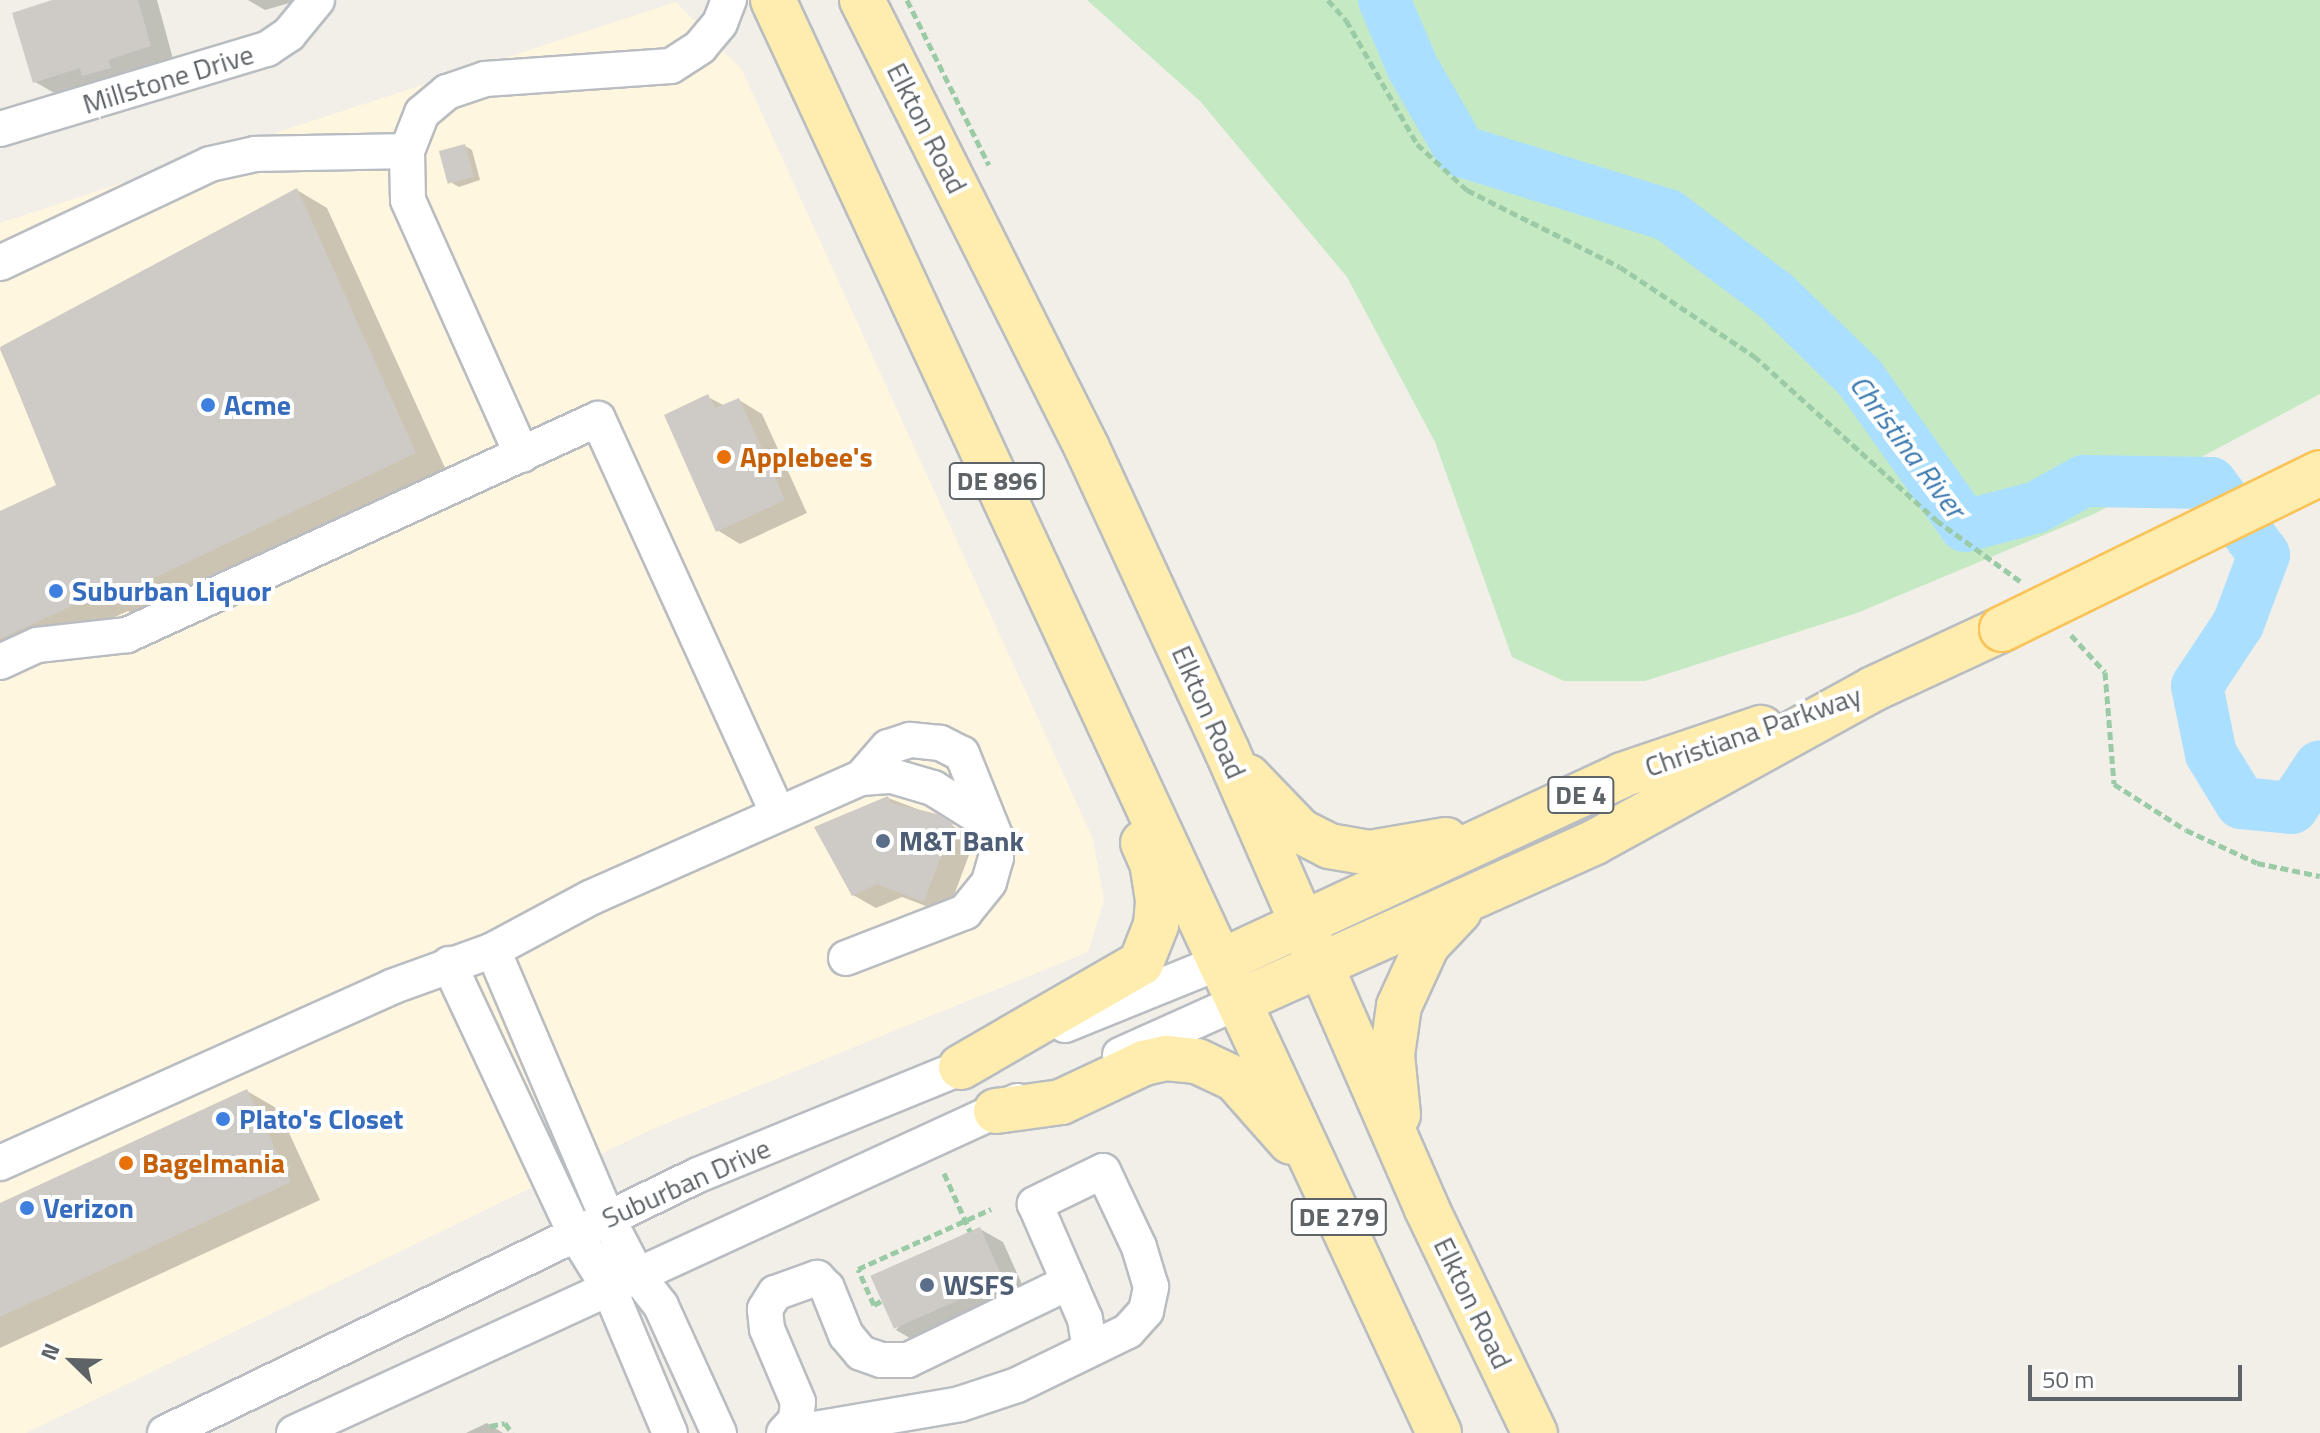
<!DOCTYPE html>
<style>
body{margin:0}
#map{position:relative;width:2320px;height:1433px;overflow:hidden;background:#f1efe7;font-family:"Titillium Web",sans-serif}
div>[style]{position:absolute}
.commercial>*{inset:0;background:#fff6df}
.green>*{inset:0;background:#c5eac3}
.shadow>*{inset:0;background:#0003}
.river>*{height:52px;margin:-26px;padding:0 26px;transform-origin:26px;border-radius:26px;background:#aadfff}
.building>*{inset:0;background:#cecbc6;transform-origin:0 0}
.path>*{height:5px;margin-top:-2.5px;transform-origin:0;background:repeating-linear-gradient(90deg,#9bcba6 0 8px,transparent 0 12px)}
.roads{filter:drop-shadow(2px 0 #b9bdc1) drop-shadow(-2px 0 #b9bdc1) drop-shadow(0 2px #b9bdc1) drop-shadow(0 -2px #b9bdc1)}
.minor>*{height:34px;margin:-17px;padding:0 17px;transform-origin:17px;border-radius:17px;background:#fff}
.major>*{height:44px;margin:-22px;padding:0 22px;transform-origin:22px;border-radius:22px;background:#ffedaf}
.bridges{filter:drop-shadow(2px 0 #f9c358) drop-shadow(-2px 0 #f9c358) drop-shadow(0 2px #f9c358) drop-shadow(0 -2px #f9c358)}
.major-bridge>*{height:44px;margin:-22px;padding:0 22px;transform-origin:22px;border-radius:22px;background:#ffedaf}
.dots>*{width:22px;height:22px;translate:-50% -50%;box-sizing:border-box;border:4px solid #fff;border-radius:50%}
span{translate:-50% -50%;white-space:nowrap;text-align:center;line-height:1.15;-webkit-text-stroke:8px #fff;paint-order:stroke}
.shield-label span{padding:2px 6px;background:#fff;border:2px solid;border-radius:6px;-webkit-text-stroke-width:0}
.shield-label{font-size:26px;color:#5e6368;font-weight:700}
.street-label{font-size:28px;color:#5e6368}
.shop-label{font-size:28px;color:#366cbe;font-weight:700}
.left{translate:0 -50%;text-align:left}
.food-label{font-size:28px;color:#c56008;font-weight:700}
.service-label{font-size:28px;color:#4e5e75;font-weight:700}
.water-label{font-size:30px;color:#3c7aaf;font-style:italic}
.north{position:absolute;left:32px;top:1321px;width:80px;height:80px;-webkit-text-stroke:6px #fff;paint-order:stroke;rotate:293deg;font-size:22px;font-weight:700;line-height:32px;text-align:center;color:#5e6368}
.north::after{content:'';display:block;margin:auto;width:28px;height:36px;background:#5e6368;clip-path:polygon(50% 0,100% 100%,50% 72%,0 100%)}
.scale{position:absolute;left:2028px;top:1365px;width:214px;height:36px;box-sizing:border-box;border:4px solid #5e6368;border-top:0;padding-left:10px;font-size:24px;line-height:28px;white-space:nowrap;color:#5e6368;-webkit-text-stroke:6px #fff;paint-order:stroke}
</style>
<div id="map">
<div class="commercial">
<div style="clip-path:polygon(676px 2px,742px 70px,1093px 839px,1104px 901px,1088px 952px,648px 1131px,26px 1433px,0 1433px,0 223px)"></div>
</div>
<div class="green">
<div style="clip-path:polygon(1087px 0,2320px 0,2320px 394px,2094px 514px,1857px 613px,1645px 681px,1564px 681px,1512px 657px,1435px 442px,1347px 277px,1200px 101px)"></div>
</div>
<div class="shadow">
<div style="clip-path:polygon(59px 0,157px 0,173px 59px,58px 95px,35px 82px)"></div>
<div style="clip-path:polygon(248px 0,300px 0,265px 10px)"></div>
<div style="clip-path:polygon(465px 146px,472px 150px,480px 180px,459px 187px,452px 183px)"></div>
<div style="clip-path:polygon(297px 190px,327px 208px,446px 470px,139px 617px,128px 611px,0 670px,0 513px,59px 486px,0 349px)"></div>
<div style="clip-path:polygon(708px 397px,725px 406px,739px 400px,762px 414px,807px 513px,740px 544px,717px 530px)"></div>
<div style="clip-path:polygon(888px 798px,936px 816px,975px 839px,947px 914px,902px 897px,876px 908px,853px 895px)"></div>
<div style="clip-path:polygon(247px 1091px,278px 1109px,320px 1200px,0 1348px,0 1205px)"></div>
<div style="clip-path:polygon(980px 1229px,1003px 1242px,1026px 1293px,920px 1344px,896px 1330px)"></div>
<div style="clip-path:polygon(487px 1423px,503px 1433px,466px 1433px)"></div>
</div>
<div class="river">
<div style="left:1384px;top:0;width:74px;rotate:66.9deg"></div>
<div style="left:1413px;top:68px;width:96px;rotate:60deg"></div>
<div style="left:1461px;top:151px;width:217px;rotate:17.2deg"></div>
<div style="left:1668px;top:215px;width:135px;rotate:36.9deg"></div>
<div style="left:1776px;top:296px;width:117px;rotate:44.3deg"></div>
<div style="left:1860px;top:378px;width:181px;rotate:54.6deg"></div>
<div style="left:1965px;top:526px;width:74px;rotate:-14.8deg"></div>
<div style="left:2037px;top:507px;width:54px;rotate:-29deg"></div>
<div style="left:2084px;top:481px;width:127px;rotate:0.9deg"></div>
<div style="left:2211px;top:483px;width:89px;rotate:53.6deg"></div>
<div style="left:2264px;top:555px;width:74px;rotate:110.6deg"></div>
<div style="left:2238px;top:624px;width:74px;rotate:123.5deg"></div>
<div style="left:2197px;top:686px;width:69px;rotate:78.4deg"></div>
<div style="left:2211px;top:754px;width:57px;rotate:58.5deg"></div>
<div style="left:2241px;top:803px;width:51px;rotate:5.6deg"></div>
<div style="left:2292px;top:808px;width:50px;rotate:-56.3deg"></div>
</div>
<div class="building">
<div style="clip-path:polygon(52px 0,138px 0,151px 46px,108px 60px,111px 68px,82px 76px,80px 68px,33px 83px,12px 13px)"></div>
<div style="left:465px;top:144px;width:34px;height:27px;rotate:75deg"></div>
<div style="clip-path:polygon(297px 188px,416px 453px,106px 601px,102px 592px,0 639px,0 511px,56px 485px,0 347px)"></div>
<div style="clip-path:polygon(708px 394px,715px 408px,739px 398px,785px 500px,716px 532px,664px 415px)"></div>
<div style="clip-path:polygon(888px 796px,891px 803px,937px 814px,953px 824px,924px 902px,877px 884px,852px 896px,814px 827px)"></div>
<div style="clip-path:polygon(247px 1089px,291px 1182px,0 1317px,0 1203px)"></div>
<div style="left:980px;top:1227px;width:58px;height:120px;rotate:66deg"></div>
</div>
<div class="path">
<div style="left:907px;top:0;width:184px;rotate:63.6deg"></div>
<div style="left:1328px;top:0;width:27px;rotate:48deg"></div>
<div style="left:1346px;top:20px;width:143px;rotate:60.2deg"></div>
<div style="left:1417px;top:144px;width:68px;rotate:42.6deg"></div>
<div style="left:1467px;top:190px;width:171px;rotate:26.7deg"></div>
<div style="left:1620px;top:267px;width:161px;rotate:33.6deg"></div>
<div style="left:1754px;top:356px;width:245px;rotate:42deg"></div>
<div style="left:1936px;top:520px;width:104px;rotate:36deg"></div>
<div style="left:2071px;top:635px;width:50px;rotate:47.4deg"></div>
<div style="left:2105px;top:672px;width:112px;rotate:85.4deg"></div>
<div style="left:2114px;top:784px;width:85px;rotate:32.6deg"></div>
<div style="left:2186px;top:830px;width:78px;rotate:24.9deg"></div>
<div style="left:2257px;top:863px;width:64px;rotate:11.7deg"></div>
<div style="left:944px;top:1173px;width:64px;rotate:65.9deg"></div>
<div style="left:881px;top:1301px;width:8px;rotate:150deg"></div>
<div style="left:874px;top:1305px;width:39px;rotate:-114deg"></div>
<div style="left:858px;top:1269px;width:146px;rotate:-24.3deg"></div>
<div style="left:490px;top:1426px;width:15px;rotate:-11deg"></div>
<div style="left:505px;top:1423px;width:12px;rotate:55deg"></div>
</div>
<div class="roads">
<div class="minor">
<div style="left:0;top:129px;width:279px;rotate:-16.7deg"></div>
<div style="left:267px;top:49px;width:27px;rotate:-34deg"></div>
<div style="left:289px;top:34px;width:44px;rotate:-50.5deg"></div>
<div style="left:0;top:263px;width:232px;rotate:-25.2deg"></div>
<div style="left:210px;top:164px;width:46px;rotate:-12.5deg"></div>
<div style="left:255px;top:154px;width:152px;rotate:-1.1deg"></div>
<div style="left:522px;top:455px;width:279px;rotate:-114.1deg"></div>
<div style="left:408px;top:200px;width:49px;rotate:-91.2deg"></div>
<div style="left:407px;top:151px;width:41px;rotate:-68.5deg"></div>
<div style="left:422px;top:113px;width:33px;rotate:-40deg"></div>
<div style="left:447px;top:92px;width:40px;rotate:-18.9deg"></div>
<div style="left:485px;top:79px;width:186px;rotate:-4deg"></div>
<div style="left:671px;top:66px;width:35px;rotate:-33deg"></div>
<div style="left:700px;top:47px;width:31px;rotate:-50deg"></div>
<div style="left:720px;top:23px;width:25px;rotate:-69deg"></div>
<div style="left:0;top:662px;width:41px;rotate:-24.7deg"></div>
<div style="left:37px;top:645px;width:91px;rotate:-6.3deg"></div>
<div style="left:127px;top:635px;width:518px;rotate:-24.64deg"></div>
<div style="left:598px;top:419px;width:432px;rotate:65.5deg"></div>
<div style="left:493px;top:950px;width:293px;rotate:66.9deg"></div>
<div style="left:608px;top:1219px;width:63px;rotate:62.6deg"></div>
<div style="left:637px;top:1275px;width:39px;rotate:52deg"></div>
<div style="left:661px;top:1306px;width:140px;rotate:65.5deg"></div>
<div style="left:846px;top:958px;width:128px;rotate:-21.1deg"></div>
<div style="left:965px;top:912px;width:38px;rotate:-51deg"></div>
<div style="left:989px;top:882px;width:25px;rotate:-74deg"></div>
<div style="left:996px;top:858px;width:20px;rotate:-90deg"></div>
<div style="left:996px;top:838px;width:91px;rotate:-112deg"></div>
<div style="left:962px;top:754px;width:25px;rotate:-153deg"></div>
<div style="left:940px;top:743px;width:30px;rotate:-174deg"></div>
<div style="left:910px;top:740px;width:23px;rotate:162deg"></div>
<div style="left:888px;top:747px;width:41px;rotate:131.1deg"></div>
<div style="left:449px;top:964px;width:297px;rotate:64.9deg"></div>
<div style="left:575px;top:1233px;width:65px;rotate:58.3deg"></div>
<div style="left:609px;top:1288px;width:157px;rotate:67.2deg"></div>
<div style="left:1065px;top:1025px;width:167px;rotate:-22.1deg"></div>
<div style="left:1120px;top:1055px;width:132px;rotate:-24.2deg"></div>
<div style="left:0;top:1163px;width:429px;rotate:-24.2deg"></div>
<div style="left:391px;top:987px;width:109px;rotate:-19.9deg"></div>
<div style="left:493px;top:950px;width:112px;rotate:-28.2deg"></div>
<div style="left:592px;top:897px;width:294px;rotate:-23.9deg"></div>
<div style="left:861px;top:778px;width:31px;rotate:-4deg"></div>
<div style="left:892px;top:776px;width:43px;rotate:16.3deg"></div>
<div style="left:933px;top:788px;width:66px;rotate:32deg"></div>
<div style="left:165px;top:1433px;width:592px;rotate:-25.83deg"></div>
<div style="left:698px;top:1175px;width:307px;rotate:-22.2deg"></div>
<div style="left:294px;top:1433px;width:796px;rotate:-24.66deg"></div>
<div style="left:784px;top:1433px;width:18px;rotate:-47deg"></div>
<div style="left:796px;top:1420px;width:18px;rotate:-84deg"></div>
<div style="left:798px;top:1402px;width:79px;rotate:-113deg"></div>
<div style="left:767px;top:1329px;width:20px;rotate:-96deg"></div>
<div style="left:765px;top:1309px;width:19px;rotate:-58deg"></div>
<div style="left:775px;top:1293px;width:45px;rotate:-19.7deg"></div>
<div style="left:817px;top:1278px;width:14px;rotate:45deg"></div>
<div style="left:827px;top:1288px;width:51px;rotate:68deg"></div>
<div style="left:846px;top:1335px;width:23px;rotate:50deg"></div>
<div style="left:861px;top:1353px;width:21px;rotate:19deg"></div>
<div style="left:881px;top:1360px;width:27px"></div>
<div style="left:908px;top:1360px;width:179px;rotate:-25.8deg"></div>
<div style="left:791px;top:1433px;width:171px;rotate:-9.7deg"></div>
<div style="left:960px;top:1404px;width:60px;rotate:-18.4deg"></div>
<div style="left:1017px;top:1385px;width:123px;rotate:-25.9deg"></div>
<div style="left:1128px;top:1331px;width:27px;rotate:-48deg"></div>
<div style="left:1146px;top:1311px;width:25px;rotate:-78deg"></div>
<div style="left:1151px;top:1287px;width:42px;rotate:-106.7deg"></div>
<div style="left:1139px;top:1247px;width:84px;rotate:-115.3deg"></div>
<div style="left:1103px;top:1171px;width:76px;rotate:154.1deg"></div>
<div style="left:1035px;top:1204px;width:125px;rotate:66.5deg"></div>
<div style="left:1085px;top:1319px;width:30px;rotate:81deg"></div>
</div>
<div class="major">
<div style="left:773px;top:0;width:1580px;rotate:65.07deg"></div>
<div style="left:862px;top:0;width:501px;rotate:63.33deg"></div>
<div style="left:1087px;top:448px;width:334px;rotate:65.2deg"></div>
<div style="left:1227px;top:751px;width:500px;rotate:66.4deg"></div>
<div style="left:1427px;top:1209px;width:249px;rotate:64.3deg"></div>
<div style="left:1248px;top:777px;width:75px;rotate:46.1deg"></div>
<div style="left:1300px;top:831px;width:33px;rotate:27deg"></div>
<div style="left:1329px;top:846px;width:42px;rotate:9.7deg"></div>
<div style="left:1370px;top:853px;width:77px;rotate:-9.7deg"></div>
<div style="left:1220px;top:962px;width:443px;rotate:-24.9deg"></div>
<div style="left:1622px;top:775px;width:147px;rotate:-18.7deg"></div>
<div style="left:1240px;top:1001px;width:389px;rotate:-24.1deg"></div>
<div style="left:1595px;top:842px;width:317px;rotate:-28.8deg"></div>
<div style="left:1873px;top:689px;width:142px;rotate:-24.9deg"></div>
<div style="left:961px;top:1067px;width:208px;rotate:-30deg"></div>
<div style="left:1141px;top:963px;width:41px;rotate:-68.5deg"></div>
<div style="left:1156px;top:925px;width:25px;rotate:-85deg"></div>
<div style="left:1158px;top:900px;width:37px;rotate:-99deg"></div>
<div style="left:1152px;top:863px;width:22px;rotate:-114deg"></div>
<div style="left:996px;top:1111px;width:66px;rotate:-7.9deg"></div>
<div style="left:1061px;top:1102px;width:92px;rotate:-25.2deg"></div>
<div style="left:1144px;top:1063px;width:23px;rotate:-13deg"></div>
<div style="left:1166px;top:1058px;width:31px;rotate:6deg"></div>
<div style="left:1197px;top:1061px;width:42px;rotate:25.3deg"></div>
<div style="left:1235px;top:1079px;width:84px;rotate:48.4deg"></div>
<div style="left:1398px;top:1115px;width:60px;rotate:-95.7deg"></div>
<div style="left:1392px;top:1055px;width:49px;rotate:-81.9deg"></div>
<div style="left:1399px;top:1006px;width:67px;rotate:-65.3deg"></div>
<div style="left:1427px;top:945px;width:47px;rotate:-46.7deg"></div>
</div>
</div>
<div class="bridges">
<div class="major-bridge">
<div style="left:2002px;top:629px;width:354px;rotate:-26.1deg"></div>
</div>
</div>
<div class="dots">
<div style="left:208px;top:405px;background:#3f7fe0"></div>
<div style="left:724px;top:457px;background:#e8710a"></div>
<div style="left:56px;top:591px;background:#3f7fe0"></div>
<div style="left:883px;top:841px;background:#5c6f8a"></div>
<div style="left:223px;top:1119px;background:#3f7fe0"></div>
<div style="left:126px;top:1163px;background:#e8710a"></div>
<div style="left:27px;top:1208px;background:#3f7fe0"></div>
<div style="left:927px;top:1285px;background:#5c6f8a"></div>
</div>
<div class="shield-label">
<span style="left:997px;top:481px">DE 896</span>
<span style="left:1581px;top:795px">DE 4</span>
<span style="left:1339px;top:1217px">DE 279</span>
</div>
<div class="street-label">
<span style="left:168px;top:79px;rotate:-17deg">Millstone Drive</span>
<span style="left:927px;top:128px;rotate:63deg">Elkton Road</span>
<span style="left:1209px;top:712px;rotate:66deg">Elkton Road</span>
<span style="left:1753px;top:731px;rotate:-19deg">Christiana Parkway</span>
<span style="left:686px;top:1183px;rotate:-24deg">Suburban Drive</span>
<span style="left:1473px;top:1303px;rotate:64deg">Elkton Road</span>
</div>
<div class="shop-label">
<span class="left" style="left:224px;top:405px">Acme</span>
<span class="left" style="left:72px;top:591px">Suburban Liquor</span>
<span class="left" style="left:239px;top:1119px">Plato's Closet</span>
<span class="left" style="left:43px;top:1208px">Verizon</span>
</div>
<div class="food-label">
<span class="left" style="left:740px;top:457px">Applebee's</span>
<span class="left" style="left:142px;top:1163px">Bagelmania</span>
</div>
<div class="service-label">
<span class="left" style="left:899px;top:841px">M&amp;T Bank</span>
<span class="left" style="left:943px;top:1285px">WSFS</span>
</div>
<div class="water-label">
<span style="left:1908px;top:446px;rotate:53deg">Christina River</span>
</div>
<div class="north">N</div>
<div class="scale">50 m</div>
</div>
